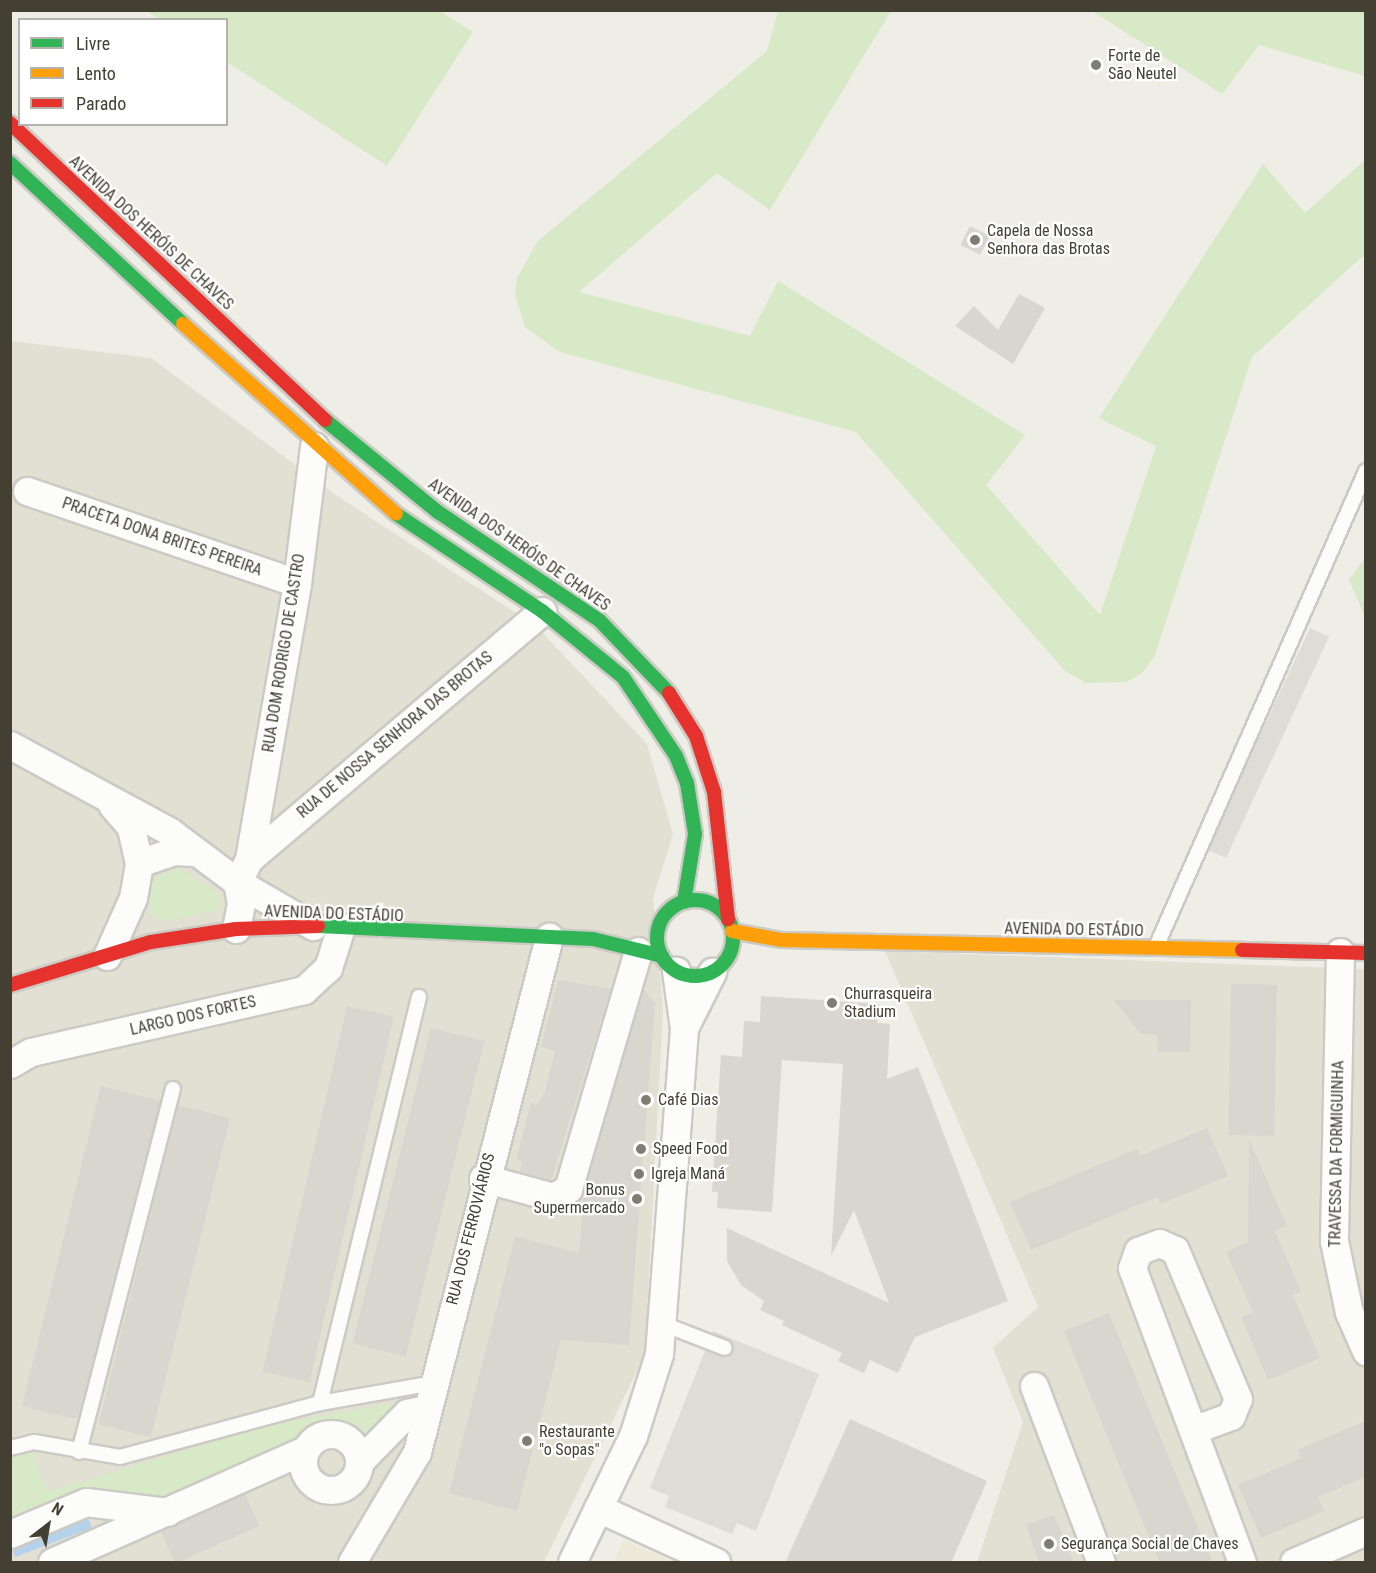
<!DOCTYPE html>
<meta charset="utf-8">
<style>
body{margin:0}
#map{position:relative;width:1376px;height:1573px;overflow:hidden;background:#eeede6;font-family:"Roboto Condensed",sans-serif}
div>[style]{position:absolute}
.residential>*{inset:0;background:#e2dfd3}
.education>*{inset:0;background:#ece9d8}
.green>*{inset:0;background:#d7e9c6}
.parking>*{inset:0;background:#dddcd6;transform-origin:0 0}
.water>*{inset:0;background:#b6d1ec;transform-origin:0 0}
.building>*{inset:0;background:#d8d6cf;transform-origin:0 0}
.roads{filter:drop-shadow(2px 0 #cccac4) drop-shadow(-2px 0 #cccac4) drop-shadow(0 2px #cccac4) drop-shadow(0 -2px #cccac4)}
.lane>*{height:14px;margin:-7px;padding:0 7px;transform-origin:7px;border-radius:7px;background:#fcfcfb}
.street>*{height:27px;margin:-13.5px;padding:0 13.5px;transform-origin:13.5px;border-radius:13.5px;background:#fcfcfb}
.street>.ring{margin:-13.5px;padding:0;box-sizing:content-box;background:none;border:27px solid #fcfcfb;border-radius:50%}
.fast>*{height:14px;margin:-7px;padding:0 7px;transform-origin:7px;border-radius:7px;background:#30b455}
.fast>.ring{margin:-7px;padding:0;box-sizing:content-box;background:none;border:14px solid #30b455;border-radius:50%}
.slow>*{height:14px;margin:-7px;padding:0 7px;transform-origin:7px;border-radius:7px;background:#ff9f0a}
.jam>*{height:14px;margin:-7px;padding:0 7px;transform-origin:7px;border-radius:7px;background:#e5322d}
.dots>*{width:16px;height:16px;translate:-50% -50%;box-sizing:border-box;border:3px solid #fff;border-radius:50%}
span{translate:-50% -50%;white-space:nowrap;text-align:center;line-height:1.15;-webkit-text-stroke:4.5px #fff;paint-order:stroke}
.poi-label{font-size:16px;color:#433f33}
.left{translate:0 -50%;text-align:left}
.right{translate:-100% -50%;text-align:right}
.street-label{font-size:16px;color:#433f33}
.frame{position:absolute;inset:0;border:12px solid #433f33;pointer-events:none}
.legend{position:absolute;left:18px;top:18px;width:210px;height:108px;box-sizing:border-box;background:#fff;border:2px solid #b4b2ad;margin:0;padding:8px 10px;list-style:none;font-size:18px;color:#433f33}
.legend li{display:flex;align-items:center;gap:12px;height:30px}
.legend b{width:30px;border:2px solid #b4b2ad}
.north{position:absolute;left:18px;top:1495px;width:60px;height:60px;-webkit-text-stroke:4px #fff;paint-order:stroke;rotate:31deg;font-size:16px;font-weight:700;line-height:24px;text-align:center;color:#433f33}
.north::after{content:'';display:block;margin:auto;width:21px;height:27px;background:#433f33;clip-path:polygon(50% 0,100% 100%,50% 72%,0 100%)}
</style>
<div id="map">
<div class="residential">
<div style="clip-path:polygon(11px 341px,151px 358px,336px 495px,537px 627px,647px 744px,673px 834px,653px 899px,663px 1008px,645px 1354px,544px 1562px,11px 1562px)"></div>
<div style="clip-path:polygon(885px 951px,1365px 969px,1365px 1562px,977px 1562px,1023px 1422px,993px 1348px,1038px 1307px)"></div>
</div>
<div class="education">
<div style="clip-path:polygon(624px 1540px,673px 1562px,614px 1562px)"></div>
</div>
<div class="green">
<div style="clip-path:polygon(146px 11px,440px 11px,473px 32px,387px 166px,227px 62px,226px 20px,160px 19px)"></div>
<div style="clip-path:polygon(778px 11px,891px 11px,770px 210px,717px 173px,579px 292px,750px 336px,778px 281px,1025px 435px,986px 485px,1100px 615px,1156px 446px,1099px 418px,1263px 164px,1305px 213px,1365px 160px,1365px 254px,1252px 357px,1155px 655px,1143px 672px,1126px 682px,1086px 683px,1065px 671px,856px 432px,560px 352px,525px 327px,515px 294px,517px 278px,538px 241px,767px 51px)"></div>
<div style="clip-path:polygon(1092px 11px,1365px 11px,1365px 76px,1259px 45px,1222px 94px)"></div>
<div style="clip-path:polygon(1365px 558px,1365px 616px,1349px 580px)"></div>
<div style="clip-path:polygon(178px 868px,220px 894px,220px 910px,165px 921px,152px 914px,147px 898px,154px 878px)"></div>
<div style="clip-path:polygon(404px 1401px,365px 1452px,359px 1440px,339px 1427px,311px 1433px,152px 1505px,89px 1496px,11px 1530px,11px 1453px,31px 1447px,47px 1492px,267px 1426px)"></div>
</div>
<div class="parking">
<div style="left:1310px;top:628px;width:21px;height:244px;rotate:25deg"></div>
<div style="clip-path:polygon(713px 1331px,819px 1374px,756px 1531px,737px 1523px,732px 1534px,665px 1507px,669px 1496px,650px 1488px)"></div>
</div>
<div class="water">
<div style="left:85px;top:1510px;width:19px;height:82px;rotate:69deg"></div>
</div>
<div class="building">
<div style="left:970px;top:226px;width:22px;height:21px;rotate:27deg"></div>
<div style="clip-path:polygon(1019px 294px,1045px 308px,1013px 364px,955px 326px,974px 306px,998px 330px)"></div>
<div style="clip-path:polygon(558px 980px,611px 989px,551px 1180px,520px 1172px,522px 1161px,516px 1160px,531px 1103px,537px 1105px,544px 1094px,555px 1051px,541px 1047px)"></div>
<div style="left:1231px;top:984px;width:46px;height:151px;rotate:1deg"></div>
<div style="clip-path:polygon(643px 989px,655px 1003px,629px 1345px,561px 1340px,517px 1511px,449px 1493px,515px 1236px,579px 1253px,584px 1192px)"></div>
<div style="clip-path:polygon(761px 996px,879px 1004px,877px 1023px,890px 1024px,887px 1079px,918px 1067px,1008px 1301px,915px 1337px,898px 1373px,870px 1360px,864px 1373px,838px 1361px,842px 1353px,782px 1325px,784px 1321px,760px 1310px,764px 1301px,741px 1285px,727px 1261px,727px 1228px,889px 1303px,854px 1210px,831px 1256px,843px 1064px,782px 1060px,772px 1212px,717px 1208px,718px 1192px,712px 1192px,721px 1055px,742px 1057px,744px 1021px,760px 1022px)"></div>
<div style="clip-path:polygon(1114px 1000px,1191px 1000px,1190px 1052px,1157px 1052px,1158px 1035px,1141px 1034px)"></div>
<div style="left:347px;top:1006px;width:48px;height:375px;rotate:13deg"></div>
<div style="left:431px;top:1028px;width:55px;height:325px;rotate:14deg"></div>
<div style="clip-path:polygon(101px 1086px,161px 1101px,78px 1418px,70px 1418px,22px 1406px)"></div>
<div style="left:178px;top:1105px;width:54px;height:329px;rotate:14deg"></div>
<div style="clip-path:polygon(1207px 1128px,1228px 1176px,1161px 1204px,1157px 1197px,1031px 1250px,1010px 1202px,1137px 1149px,1140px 1156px)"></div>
<div style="clip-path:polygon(1249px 1139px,1287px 1226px,1275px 1231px,1301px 1291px,1293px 1295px,1320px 1358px,1268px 1380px,1241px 1317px,1253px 1312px,1226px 1252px,1248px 1242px)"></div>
<div style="clip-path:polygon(1109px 1313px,1189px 1506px,1213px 1563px,1160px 1563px,1117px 1460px,1064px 1331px)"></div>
<div style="clip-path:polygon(850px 1419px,987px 1481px,951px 1563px,785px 1563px)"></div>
<div style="clip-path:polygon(1365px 1421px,1365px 1477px,1318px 1497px,1324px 1511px,1261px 1538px,1238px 1485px,1301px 1458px,1297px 1450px)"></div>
<div style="left:245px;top:1494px;width:35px;height:92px;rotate:66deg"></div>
<div style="clip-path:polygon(1054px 1515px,1074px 1563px,1039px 1563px,1026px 1525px)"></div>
</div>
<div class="roads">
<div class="lane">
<div style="left:1156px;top:947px;width:520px;rotate:-66.19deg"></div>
<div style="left:663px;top:1324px;width:66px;rotate:21.2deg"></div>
<div style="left:320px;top:1403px;width:418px;rotate:-76.3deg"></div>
<div style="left:10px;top:1448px;width:25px;rotate:-14deg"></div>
<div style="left:34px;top:1442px;width:87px;rotate:9.9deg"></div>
<div style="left:120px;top:1457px;width:207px;rotate:-15.1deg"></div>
<div style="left:320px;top:1403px;width:115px;rotate:-10deg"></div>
<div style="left:79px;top:1452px;width:375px;rotate:-75.5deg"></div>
</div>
<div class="street">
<div style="left:27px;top:491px;width:285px;rotate:18.8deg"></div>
<div style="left:10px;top:745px;width:181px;rotate:28.4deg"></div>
<div style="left:169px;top:831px;width:85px;rotate:36.9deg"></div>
<div style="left:237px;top:882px;width:88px;rotate:30.1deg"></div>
<div style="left:249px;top:859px;width:384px;rotate:-40.2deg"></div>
<div style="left:139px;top:863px;width:37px;rotate:-19deg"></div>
<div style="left:174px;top:851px;width:20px;rotate:3deg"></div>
<div style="left:236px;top:929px;width:25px;rotate:-79deg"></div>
<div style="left:241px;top:904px;width:22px;rotate:-100deg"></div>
<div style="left:237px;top:882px;width:26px;rotate:-62deg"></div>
<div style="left:249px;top:859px;width:280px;rotate:-80.1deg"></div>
<div style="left:297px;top:583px;width:138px;rotate:-82.9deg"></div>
<div style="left:1340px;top:952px;width:289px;rotate:91.2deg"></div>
<div style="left:1334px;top:1241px;width:73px;rotate:78.1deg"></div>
<div style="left:1349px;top:1312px;width:43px;rotate:66.4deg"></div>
<div style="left:107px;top:956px;width:64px;rotate:-65.9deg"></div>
<div style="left:133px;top:898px;width:36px;rotate:-80deg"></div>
<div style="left:139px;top:863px;width:37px;rotate:-103deg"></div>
<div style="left:131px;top:827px;width:28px;rotate:-131deg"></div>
<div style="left:684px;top:1028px;width:63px;rotate:-63.4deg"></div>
<div style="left:10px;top:1064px;width:24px;rotate:-30deg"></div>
<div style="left:31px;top:1052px;width:280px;rotate:-12.8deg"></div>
<div style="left:304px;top:990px;width:33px;rotate:-43deg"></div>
<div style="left:328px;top:968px;width:43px;rotate:-72.4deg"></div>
<div style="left:483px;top:1178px;width:73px;rotate:15.2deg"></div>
<div style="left:553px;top:1197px;width:17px;rotate:-28deg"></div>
<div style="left:568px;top:1189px;width:248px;rotate:-73.6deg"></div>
<div style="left:1034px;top:1386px;width:188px;rotate:69.2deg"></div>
<div style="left:1193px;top:1430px;width:40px;rotate:-20.2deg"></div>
<div style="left:1231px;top:1416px;width:18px;rotate:-68deg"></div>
<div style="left:1238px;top:1399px;width:162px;rotate:-112.9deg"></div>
<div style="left:1175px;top:1250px;width:17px;rotate:-156deg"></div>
<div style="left:1159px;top:1243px;width:22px;rotate:159deg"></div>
<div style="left:1138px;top:1251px;width:18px;rotate:109deg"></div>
<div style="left:1132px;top:1268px;width:314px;rotate:69.5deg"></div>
<div class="ring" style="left:303px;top:1434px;width:29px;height:29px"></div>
<div style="left:360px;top:1461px;width:67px;rotate:-45.6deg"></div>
<div style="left:407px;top:1413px;width:19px;rotate:-12deg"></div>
<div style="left:598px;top:1508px;width:130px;rotate:24.6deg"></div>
<div style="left:10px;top:1534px;width:82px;rotate:-22.8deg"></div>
<div style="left:86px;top:1502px;width:82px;rotate:7deg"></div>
<div style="left:52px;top:1562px;width:277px;rotate:-23.9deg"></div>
<div style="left:352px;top:1562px;width:128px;rotate:-59.4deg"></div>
<div style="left:417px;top:1452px;width:532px;rotate:-75.62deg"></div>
<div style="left:572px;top:1562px;width:140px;rotate:-64.2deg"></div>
<div style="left:633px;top:1436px;width:86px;rotate:-72.4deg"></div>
<div style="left:659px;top:1354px;width:327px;rotate:-85.6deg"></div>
<div style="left:684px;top:1028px;width:58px;rotate:-98deg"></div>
<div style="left:1294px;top:1562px;width:78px;rotate:-23.3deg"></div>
</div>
<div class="fast">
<div style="left:10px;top:163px;width:236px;rotate:42.9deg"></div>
<div style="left:325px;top:420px;width:146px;rotate:39.2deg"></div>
<div style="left:438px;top:512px;width:195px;rotate:33.9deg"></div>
<div style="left:600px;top:621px;width:100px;rotate:46.2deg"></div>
<div style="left:396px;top:514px;width:175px;rotate:33.6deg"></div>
<div style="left:542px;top:611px;width:104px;rotate:39.2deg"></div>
<div style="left:623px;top:677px;width:95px;rotate:56.1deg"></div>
<div style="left:676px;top:756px;width:29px;rotate:68deg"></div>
<div style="left:687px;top:783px;width:52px;rotate:81.1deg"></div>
<div style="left:695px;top:834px;width:69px;rotate:99.2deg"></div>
<div class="ring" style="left:657px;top:900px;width:62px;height:62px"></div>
<div style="left:318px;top:926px;width:275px;rotate:2.7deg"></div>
<div style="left:593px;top:939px;width:71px;rotate:13.8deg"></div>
</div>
<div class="slow">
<div style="left:183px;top:324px;width:285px;rotate:41.7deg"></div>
<div style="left:732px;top:931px;width:51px;rotate:10.2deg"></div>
<div style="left:782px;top:940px;width:460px;rotate:1.2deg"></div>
</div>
<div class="jam">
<div style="left:10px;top:123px;width:433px;rotate:43.3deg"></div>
<div style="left:669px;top:693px;width:51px;rotate:57.9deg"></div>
<div style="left:696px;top:736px;width:59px;rotate:72.2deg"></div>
<div style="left:714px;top:792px;width:128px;rotate:83.7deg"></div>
<div style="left:1242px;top:950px;width:124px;rotate:1.4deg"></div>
<div style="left:10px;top:985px;width:147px;rotate:-17deg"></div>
<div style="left:151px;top:942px;width:86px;rotate:-8.7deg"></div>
<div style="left:236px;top:929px;width:82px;rotate:-2.1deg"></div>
</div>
</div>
<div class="dots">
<div style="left:1096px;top:65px;background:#7f7c72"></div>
<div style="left:975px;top:240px;background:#7f7c72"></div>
<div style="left:832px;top:1003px;background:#7f7c72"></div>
<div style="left:646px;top:1100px;background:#7f7c72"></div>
<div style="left:641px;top:1149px;background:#7f7c72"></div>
<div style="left:639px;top:1174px;background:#7f7c72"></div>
<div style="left:637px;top:1199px;background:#7f7c72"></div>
<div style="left:527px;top:1441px;background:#7f7c72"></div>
<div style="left:1049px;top:1544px;background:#7f7c72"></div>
</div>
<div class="poi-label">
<span class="left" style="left:1108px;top:65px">Forte de<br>São Neutel</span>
<span class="left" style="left:987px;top:240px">Capela de Nossa<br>Senhora das Brotas</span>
<span class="left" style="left:844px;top:1003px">Churrasqueira<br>Stadium</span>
<span class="left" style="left:658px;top:1100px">Café Dias</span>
<span class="left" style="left:653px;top:1149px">Speed Food</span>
<span class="left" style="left:651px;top:1174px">Igreja Maná</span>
<span class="right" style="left:625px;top:1199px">Bonus<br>Supermercado</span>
<span class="left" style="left:539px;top:1441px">Restaurante<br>"o Sopas"</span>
<span class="left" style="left:1061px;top:1544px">Segurança Social de Chaves</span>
</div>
<div class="street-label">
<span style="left:151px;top:233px;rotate:43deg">AVENIDA DOS HERÓIS DE CHAVES</span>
<span style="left:162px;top:537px;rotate:19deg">PRACETA DONA BRITES PEREIRA</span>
<span style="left:519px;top:545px;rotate:35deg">AVENIDA DOS HERÓIS DE CHAVES</span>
<span style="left:284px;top:653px;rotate:-81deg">RUA DOM RODRIGO DE CASTRO</span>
<span style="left:395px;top:735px;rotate:-40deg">RUA DE NOSSA SENHORA DAS BROTAS</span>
<span style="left:334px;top:914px;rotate:2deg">AVENIDA DO ESTÁDIO</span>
<span style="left:1074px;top:930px;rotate:1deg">AVENIDA DO ESTÁDIO</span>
<span style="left:193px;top:1016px;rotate:-13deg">LARGO DOS FORTES</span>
<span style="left:1337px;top:1154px;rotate:-89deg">TRAVESSA DA FORMIGUINHA</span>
<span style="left:471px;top:1229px;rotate:-76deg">RUA DOS FERROVIÁRIOS</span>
</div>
<div class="frame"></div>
<ul class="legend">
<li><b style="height:8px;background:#30b455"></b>Livre</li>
<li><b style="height:8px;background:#ff9f0a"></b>Lento</li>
<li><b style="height:8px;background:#e5322d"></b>Parado</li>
</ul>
<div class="north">N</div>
</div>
